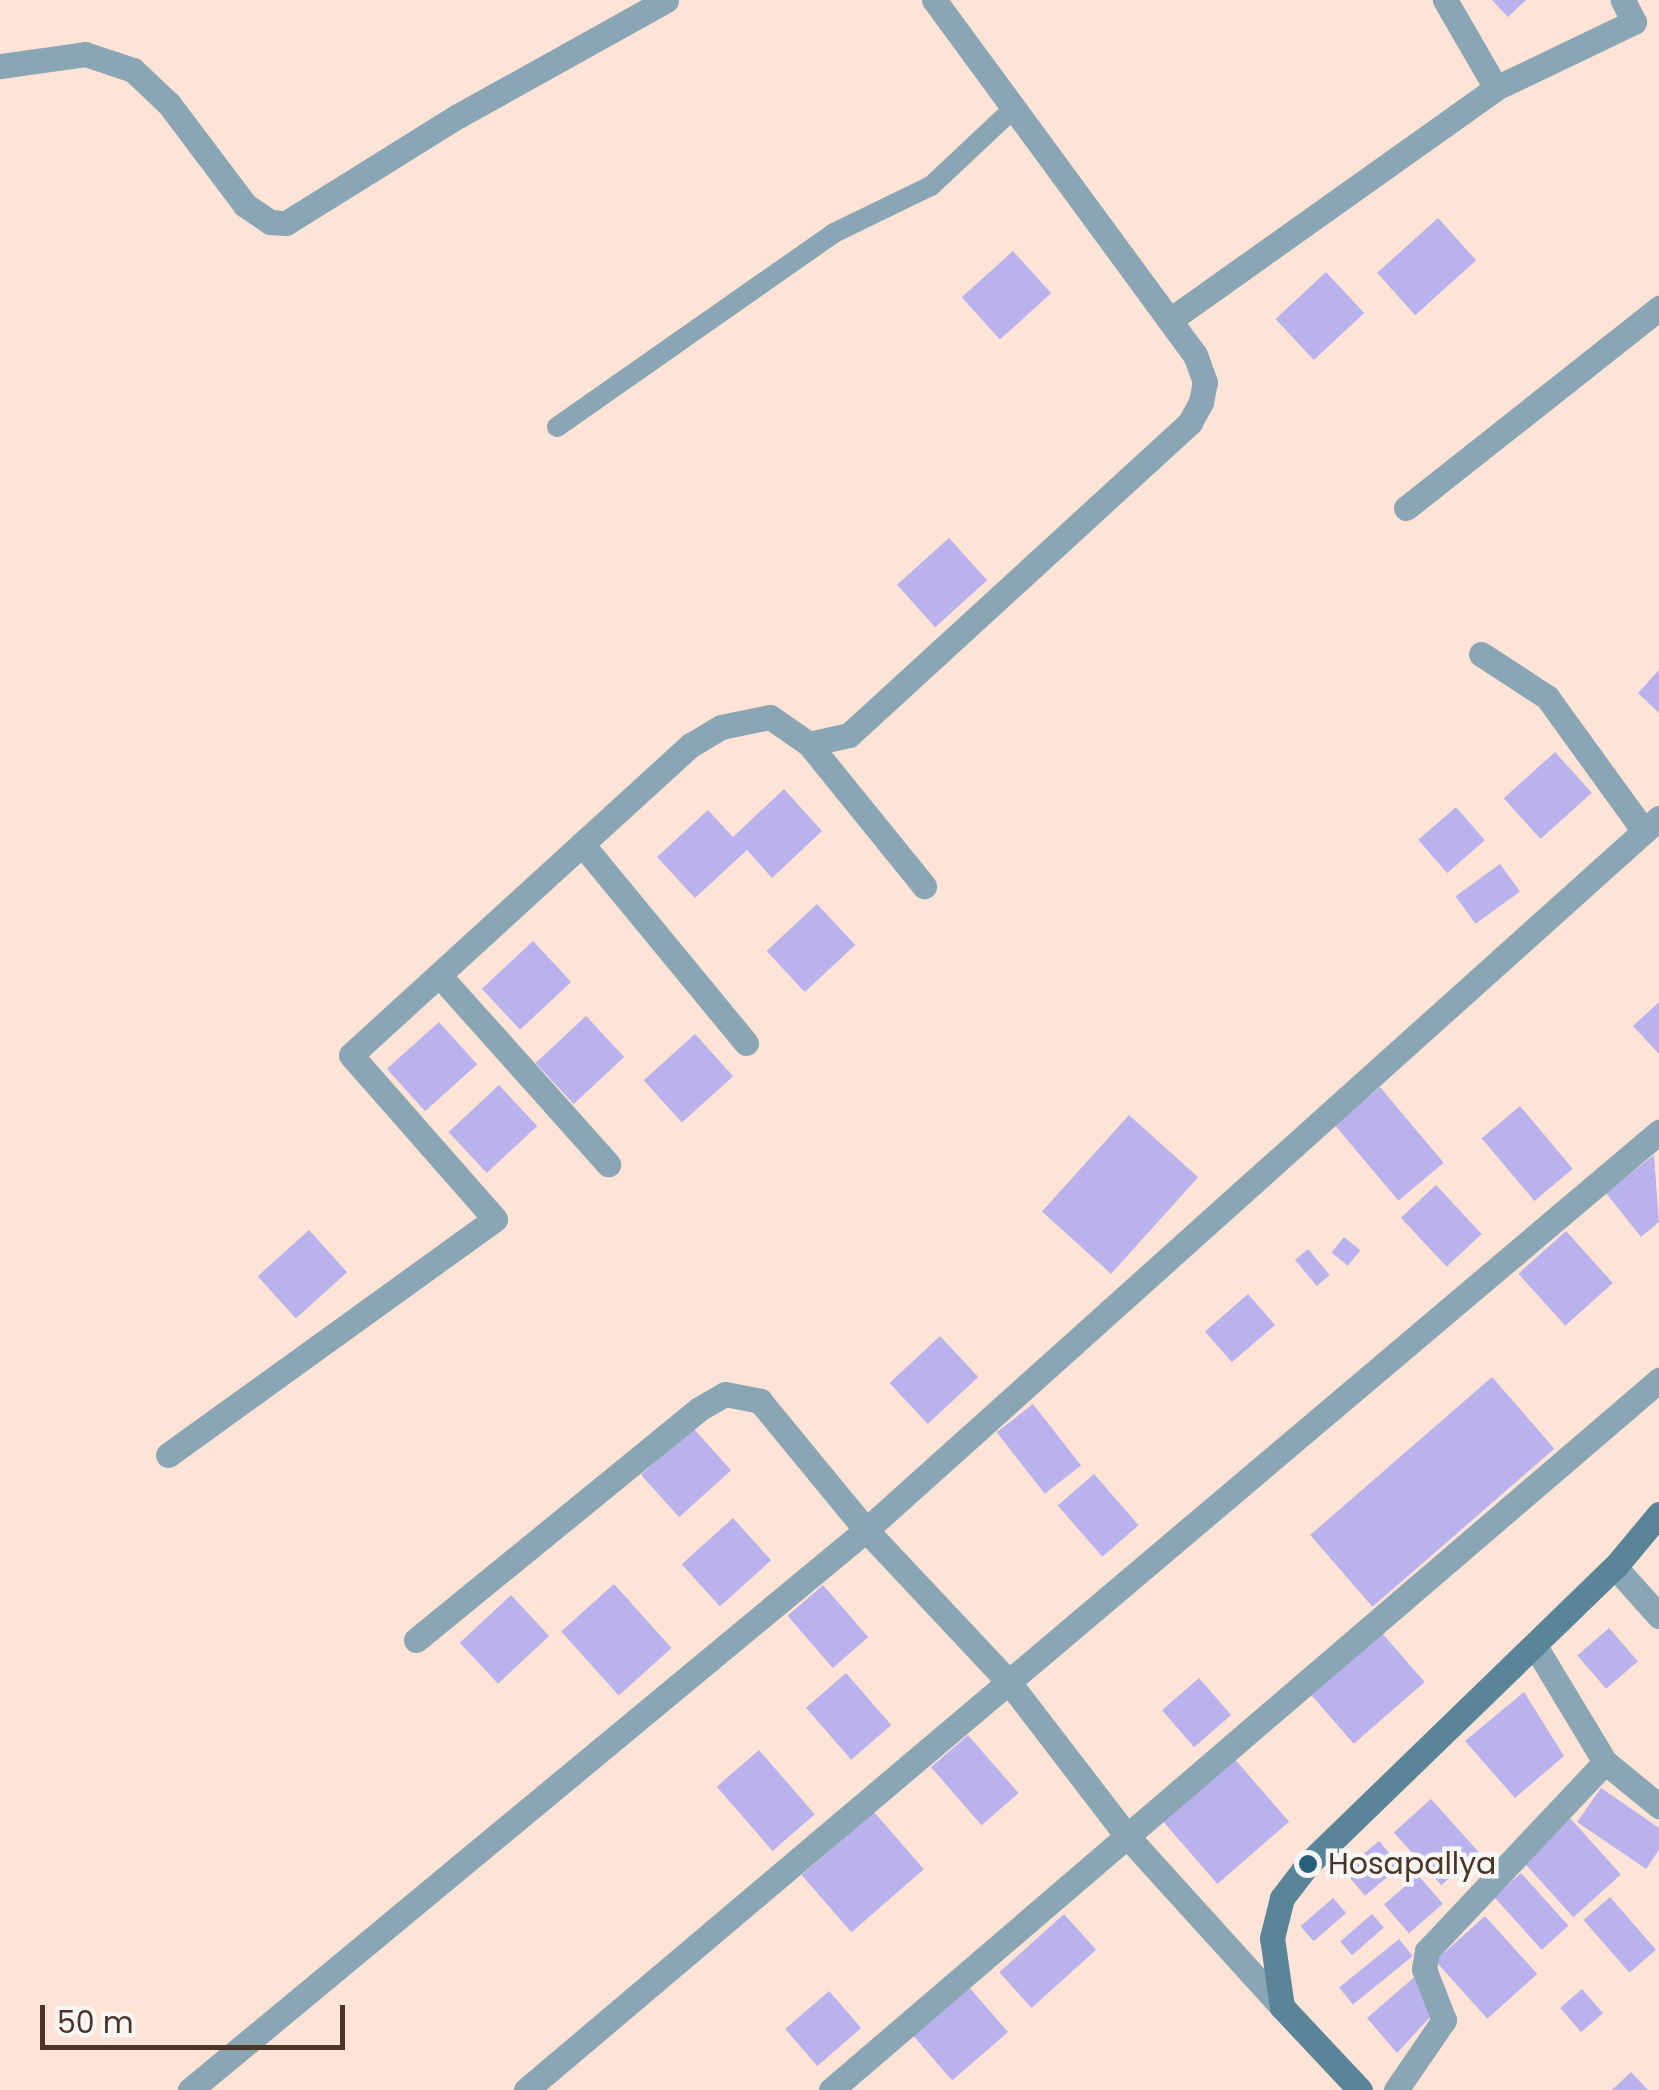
<!DOCTYPE html>
<style>
body{margin:0}
#map{position:relative;width:1659px;height:2090px;overflow:hidden;background:#fee4d7;font-family:Poppins,sans-serif}
div>[style]{position:absolute}
.building>*{inset:0;background:#b9b2ed;transform-origin:0 0}
.service>*{height:20px;margin:-10px;padding:0 10px;transform-origin:10px;border-radius:10px;background:#8aa6b4}
.minor>*{height:25px;margin:-12.5px;padding:0 12.5px;transform-origin:12.5px;border-radius:12.5px;background:#8aa6b4}
.secondary>*{height:25px;margin:-12.5px;padding:0 12.5px;transform-origin:12.5px;border-radius:12.5px;background:#5a8599}
.dots>*{width:28px;height:28px;translate:-50% -50%;box-sizing:border-box;border:5px solid #f7f7f7;border-radius:50%}
span{translate:-50% -50%;white-space:nowrap;text-align:center;line-height:1.15;-webkit-text-stroke:9px #f7f7f7;paint-order:stroke}
.poi-label{font-size:30px;color:#4c3426}
.left{translate:0 -50%;text-align:left}
.scale{position:absolute;left:40px;top:2005px;width:305px;height:45px;box-sizing:border-box;border:5px solid #4c3426;border-top:0;padding-left:12px;font-size:30px;line-height:35px;white-space:nowrap;color:#4c3426;-webkit-text-stroke:8px #f7f7f7;paint-order:stroke}
</style>
<div id="map">
<div class="building">
<div style="clip-path:polygon(1492px 0,1526px 0,1508px 17px)"></div>
<div style="left:1438px;top:218px;width:57px;height:82px;rotate:48deg"></div>
<div style="left:1013px;top:251px;width:57px;height:69px;rotate:48deg"></div>
<div style="left:1326px;top:272px;width:56px;height:69px;rotate:47deg"></div>
<div style="left:949px;top:538px;width:57px;height:70px;rotate:48deg"></div>
<div style="clip-path:polygon(1659px 670px,1659px 713px,1638px 693px)"></div>
<div style="left:1555px;top:752px;width:55px;height:69px;rotate:48deg"></div>
<div style="clip-path:polygon(784px 789px,822px 831px,772px 878px,747px 850px,695px 898px,657px 857px,708px 810px,733px 837px)"></div>
<div style="left:1456px;top:807px;width:44px;height:50px;rotate:49deg"></div>
<div style="left:1500px;top:864px;width:34px;height:55px;rotate:54deg"></div>
<div style="left:817px;top:904px;width:56px;height:69px;rotate:47deg"></div>
<div style="left:533px;top:941px;width:56px;height:70px;rotate:47deg"></div>
<div style="clip-path:polygon(1659px 1002px,1659px 1054px,1633px 1026px)"></div>
<div style="left:586px;top:1016px;width:56px;height:69px;rotate:47deg"></div>
<div style="left:439px;top:1022px;width:57px;height:70px;rotate:48deg"></div>
<div style="left:695px;top:1034px;width:57px;height:69px;rotate:48deg"></div>
<div style="left:499px;top:1085px;width:56px;height:69px;rotate:47deg"></div>
<div style="left:1380px;top:1087px;width:99px;height:59px;rotate:50deg"></div>
<div style="left:1520px;top:1106px;width:82px;height:50px;rotate:50deg"></div>
<div style="left:1129px;top:1115px;width:93px;height:130px;rotate:42deg"></div>
<div style="clip-path:polygon(1654px 1155px,1659px 1222px,1641px 1237px,1606px 1193px)"></div>
<div style="left:1436px;top:1185px;width:67px;height:48px;rotate:47deg"></div>
<div style="left:309px;top:1230px;width:57px;height:69px;rotate:48deg"></div>
<div style="left:1566px;top:1231px;width:70px;height:64px;rotate:48deg"></div>
<div style="left:1344px;top:1237px;width:21px;height:20px;rotate:39deg"></div>
<div style="left:1308px;top:1249px;width:34px;height:17px;rotate:50deg"></div>
<div style="left:1248px;top:1294px;width:41px;height:57px;rotate:49deg"></div>
<div style="left:940px;top:1336px;width:56px;height:69px;rotate:47deg"></div>
<div style="left:1492px;top:1377px;width:95px;height:241px;rotate:49deg"></div>
<div style="left:1033px;top:1404px;width:78px;height:46px;rotate:52deg"></div>
<div style="left:693px;top:1428px;width:57px;height:70px;rotate:48deg"></div>
<div style="left:1094px;top:1474px;width:68px;height:48px;rotate:49deg"></div>
<div style="left:733px;top:1518px;width:57px;height:69px;rotate:48deg"></div>
<div style="left:614px;top:1584px;width:86px;height:71px;rotate:48deg"></div>
<div style="left:823px;top:1585px;width:69px;height:47px;rotate:49deg"></div>
<div style="left:511px;top:1595px;width:56px;height:70px;rotate:47deg"></div>
<div style="left:1609px;top:1628px;width:44px;height:42px;rotate:49deg"></div>
<div style="left:1382px;top:1633px;width:65px;height:94px;rotate:49deg"></div>
<div style="left:846px;top:1673px;width:69px;height:53px;rotate:49deg"></div>
<div style="left:1199px;top:1678px;width:49px;height:49px;rotate:49deg"></div>
<div style="clip-path:polygon(1524px 1692px,1564px 1756px,1515px 1798px,1465px 1741px)"></div>
<div style="left:968px;top:1735px;width:77px;height:49px;rotate:49deg"></div>
<div style="left:759px;top:1750px;width:85px;height:56px;rotate:49deg"></div>
<div style="left:1232px;top:1756px;width:87px;height:95px;rotate:49deg"></div>
<div style="clip-path:polygon(1601px 1788px,1659px 1828px,1659px 1850px,1646px 1869px,1577px 1822px)"></div>
<div style="left:1431px;top:1799px;width:71px;height:50px;rotate:48deg"></div>
<div style="left:874px;top:1812px;width:76px;height:96px;rotate:49deg"></div>
<div style="left:1570px;top:1818px;width:76px;height:64px;rotate:48deg"></div>
<div style="left:1379px;top:1841px;width:33px;height:46px;rotate:50deg"></div>
<div style="left:1521px;top:1873px;width:71px;height:36px;rotate:48deg"></div>
<div style="left:1418px;top:1875px;width:38px;height:45px;rotate:49deg"></div>
<div style="left:1610px;top:1897px;width:70px;height:35px;rotate:49deg"></div>
<div style="left:1333px;top:1898px;width:20px;height:43px;rotate:49deg"></div>
<div style="left:1064px;top:1914px;width:48px;height:87px;rotate:48deg"></div>
<div style="left:1372px;top:1914px;width:18px;height:42px;rotate:49deg"></div>
<div style="left:1485px;top:1916px;width:78px;height:67px;rotate:48deg"></div>
<div style="left:1399px;top:1939px;width:22px;height:77px;rotate:51deg"></div>
<div style="clip-path:polygon(1418px 1974px,1432px 2015px,1397px 2053px,1367px 2018px)"></div>
<div style="left:968px;top:1986px;width:61px;height:74px;rotate:49deg"></div>
<div style="left:1582px;top:1989px;width:32px;height:29px;rotate:49deg"></div>
<div style="left:829px;top:1991px;width:49px;height:58px;rotate:49deg"></div>
<div style="clip-path:polygon(1631px 2072px,1648px 2090px,1612px 2090px)"></div>
</div>
<div class="service">
<div style="left:557px;top:427px;width:338px;rotate:-35deg"></div>
<div style="left:834px;top:233px;width:108px;rotate:-25.9deg"></div>
<div style="left:931px;top:186px;width:112px;rotate:-43.2deg"></div>
</div>
<div class="minor">
<div style="left:0;top:66px;width:86px;rotate:-8deg"></div>
<div style="left:85px;top:54px;width:51px;rotate:18.4deg"></div>
<div style="left:133px;top:70px;width:50px;rotate:43.4deg"></div>
<div style="left:169px;top:104px;width:126px;rotate:53deg"></div>
<div style="left:245px;top:205px;width:30px;rotate:34deg"></div>
<div style="left:270px;top:222px;width:16px;rotate:4deg"></div>
<div style="left:286px;top:223px;width:203px;rotate:-31.9deg"></div>
<div style="left:458px;top:116px;width:238px;rotate:-29.1deg"></div>
<div style="left:1496px;top:88px;width:153px;rotate:-25.6deg"></div>
<div style="left:1634px;top:22px;width:25px;rotate:-117deg"></div>
<div style="left:1170px;top:320px;width:400px;rotate:-35.4deg"></div>
<div style="left:1496px;top:88px;width:102px;rotate:-120.1deg"></div>
<div style="left:1406px;top:508px;width:323px;rotate:-38.3deg"></div>
<div style="left:1481px;top:654px;width:79px;rotate:33.1deg"></div>
<div style="left:1547px;top:697px;width:165px;rotate:54.1deg"></div>
<div style="left:809px;top:744px;width:183px;rotate:51deg"></div>
<div style="left:582px;top:844px;width:258px;rotate:50.5deg"></div>
<div style="left:439px;top:975px;width:254px;rotate:48.2deg"></div>
<div style="left:168px;top:1455px;width:403px;rotate:-35.8deg"></div>
<div style="left:495px;top:1219px;width:218px;rotate:-131.3deg"></div>
<div style="left:351px;top:1055px;width:460px;rotate:-42.4deg"></div>
<div style="left:691px;top:745px;width:35px;rotate:-31deg"></div>
<div style="left:721px;top:727px;width:50px;rotate:-11.5deg"></div>
<div style="left:770px;top:717px;width:47px;rotate:34.7deg"></div>
<div style="left:809px;top:744px;width:41px;rotate:-12.7deg"></div>
<div style="left:849px;top:735px;width:463px;rotate:-42.5deg"></div>
<div style="left:1190px;top:422px;width:23px;rotate:-61deg"></div>
<div style="left:1201px;top:402px;width:20px;rotate:-79deg"></div>
<div style="left:1205px;top:382px;width:29px;rotate:-110deg"></div>
<div style="left:1195px;top:355px;width:441px;rotate:-126.3deg"></div>
<div style="left:1615px;top:1567px;width:66px;rotate:48.1deg"></div>
<div style="left:416px;top:1640px;width:365px;rotate:-39.2deg"></div>
<div style="left:699px;top:1409px;width:30px;rotate:-30deg"></div>
<div style="left:725px;top:1394px;width:36px;rotate:11deg"></div>
<div style="left:760px;top:1401px;width:167px;rotate:50.6deg"></div>
<div style="left:866px;top:1530px;width:207px;rotate:46.8deg"></div>
<div style="left:1008px;top:1681px;width:194px;rotate:52.5deg"></div>
<div style="left:1126px;top:1835px;width:232px;rotate:47.8deg"></div>
<div style="left:1605px;top:1762px;width:70px;rotate:39.2deg"></div>
<div style="left:190px;top:2090px;width:878px;rotate:-39.64deg"></div>
<div style="left:866px;top:1530px;width:1066px;rotate:-41.92deg"></div>
<div style="left:526px;top:2090px;width:1484px;rotate:-40.22deg"></div>
<div style="left:831px;top:2090px;width:1091px;rotate:-40.61deg"></div>
<div style="left:1396px;top:2090px;width:85px;rotate:-55.6deg"></div>
<div style="left:1444px;top:2020px;width:55px;rotate:-111.4deg"></div>
<div style="left:1424px;top:1969px;width:18px;rotate:-81deg"></div>
<div style="left:1427px;top:1951px;width:260px;rotate:-46.7deg"></div>
<div style="left:1605px;top:1762px;width:135px;rotate:-121.1deg"></div>
</div>
<div class="secondary">
<div style="left:1360px;top:2090px;width:114px;rotate:-133.2deg"></div>
<div style="left:1282px;top:2007px;width:70px;rotate:-98.2deg"></div>
<div style="left:1272px;top:1938px;width:41px;rotate:-76deg"></div>
<div style="left:1282px;top:1898px;width:43px;rotate:-52.6deg"></div>
<div style="left:1308px;top:1864px;width:427px;rotate:-44.1deg"></div>
<div style="left:1615px;top:1567px;width:69px;rotate:-50.3deg"></div>
</div>
<div class="dots">
<div style="left:1308px;top:1864px;background:#276079"></div>
</div>
<div class="poi-label">
<span class="left" style="left:1328px;top:1864px">Hosapallya</span>
</div>
<div class="scale">50 m</div>
</div>
